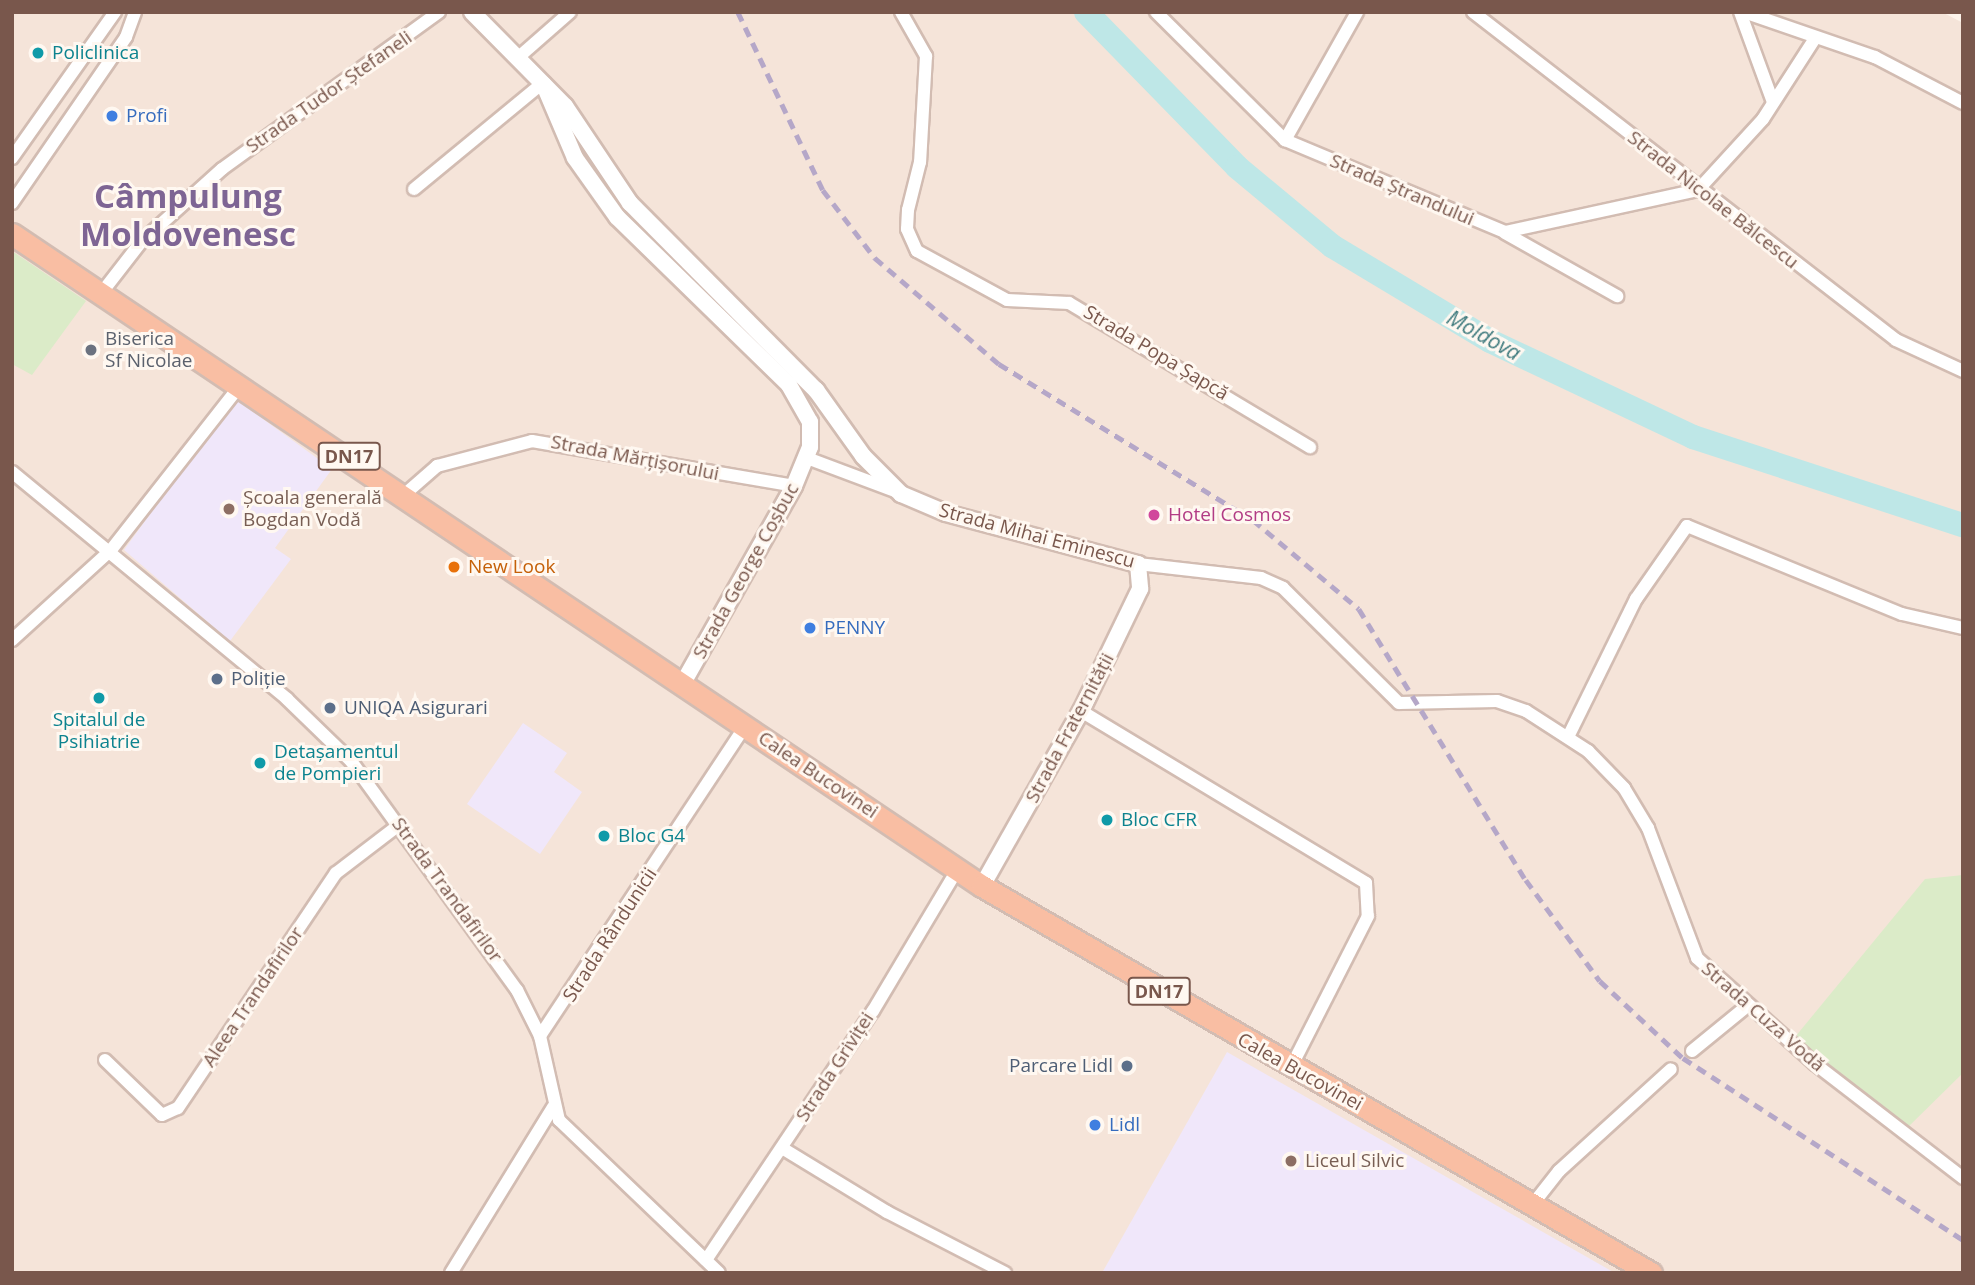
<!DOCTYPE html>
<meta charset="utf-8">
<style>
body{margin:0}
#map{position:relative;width:1975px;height:1285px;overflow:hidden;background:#fdf3ea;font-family:"Open Sans",sans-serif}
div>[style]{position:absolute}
.residential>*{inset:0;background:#f5e4d9}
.education>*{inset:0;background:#f0e7fa}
.green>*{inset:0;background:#dbebc8}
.river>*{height:24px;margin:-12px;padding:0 12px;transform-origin:12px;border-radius:12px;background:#bee7e7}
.roads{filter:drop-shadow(2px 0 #d2bcb2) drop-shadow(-2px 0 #d2bcb2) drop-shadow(0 2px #d2bcb2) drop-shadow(0 -2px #d2bcb2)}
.minor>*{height:12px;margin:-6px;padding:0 6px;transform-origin:6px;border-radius:6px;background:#fff}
.tertiary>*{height:16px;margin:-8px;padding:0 8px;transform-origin:8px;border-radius:8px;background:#fff}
.trunk>*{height:21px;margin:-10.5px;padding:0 10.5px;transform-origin:10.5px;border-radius:10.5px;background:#f9bea3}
.rail>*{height:4.5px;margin-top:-2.25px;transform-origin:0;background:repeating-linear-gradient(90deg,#b5a7c8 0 10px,transparent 0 17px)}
.dots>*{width:19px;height:19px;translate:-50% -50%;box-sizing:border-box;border:4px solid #fff8f1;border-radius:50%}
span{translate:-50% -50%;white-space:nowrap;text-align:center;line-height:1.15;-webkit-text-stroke:6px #fff8f1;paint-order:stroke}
.shield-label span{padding:2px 5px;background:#fff8f1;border:2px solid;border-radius:5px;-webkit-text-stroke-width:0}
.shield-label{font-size:18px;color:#79574c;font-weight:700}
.culture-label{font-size:19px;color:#0d838f}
.left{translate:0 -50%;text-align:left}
.street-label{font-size:19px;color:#79574c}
.shop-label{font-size:19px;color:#366cbe}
.worship-label{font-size:19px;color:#5b616d}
.education-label{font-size:19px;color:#785e54}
.hotel-label{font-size:19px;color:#b23c85}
.food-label{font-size:19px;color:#c56008}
.service-label{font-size:19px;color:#4e5e75}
.right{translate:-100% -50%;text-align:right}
.water-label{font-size:21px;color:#407b7e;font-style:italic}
.town-label{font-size:33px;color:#7e6594;font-weight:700}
.frame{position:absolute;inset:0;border:14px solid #79574c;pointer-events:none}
</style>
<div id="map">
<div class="residential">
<div style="clip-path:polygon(12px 12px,1942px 12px,1963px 23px,1963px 1273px,12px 1273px)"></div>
</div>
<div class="education">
<div style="clip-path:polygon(234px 398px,332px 469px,275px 548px,291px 559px,230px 641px,124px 550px)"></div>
<div style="clip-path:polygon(523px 723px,567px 753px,554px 772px,582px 792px,540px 854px,467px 804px)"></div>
<div style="clip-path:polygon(1227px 1052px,1615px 1273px,1102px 1273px)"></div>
</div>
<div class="green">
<div style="clip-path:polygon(12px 251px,86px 301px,32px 375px,12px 364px)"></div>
<div style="clip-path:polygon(1963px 875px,1963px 1073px,1905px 1130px,1795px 1037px,1925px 879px)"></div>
</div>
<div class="river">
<div style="left:1086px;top:12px;width:216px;rotate:45.7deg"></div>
<div style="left:1237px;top:167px;width:124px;rotate:39.7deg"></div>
<div style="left:1332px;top:246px;width:184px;rotate:31deg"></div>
<div style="left:1490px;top:341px;width:225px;rotate:25.3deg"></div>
<div style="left:1693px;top:437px;width:284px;rotate:18.1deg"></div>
</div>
<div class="roads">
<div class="minor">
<div style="left:901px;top:12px;width:51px;rotate:60.4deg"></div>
<div style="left:926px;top:56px;width:106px;rotate:93.2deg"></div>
<div style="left:920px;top:162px;width:49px;rotate:104deg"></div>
<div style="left:908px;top:210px;width:19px;rotate:93deg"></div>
<div style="left:907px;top:229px;width:24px;rotate:66deg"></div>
<div style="left:917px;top:251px;width:102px;rotate:28.6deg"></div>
<div style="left:1007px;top:300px;width:62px;rotate:2.8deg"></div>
<div style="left:1069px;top:303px;width:281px;rotate:30.9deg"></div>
<div style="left:1156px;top:12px;width:182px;rotate:44.8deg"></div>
<div style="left:1285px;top:140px;width:238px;rotate:22.7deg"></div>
<div style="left:1505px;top:232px;width:198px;rotate:-12.3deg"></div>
<div style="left:1698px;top:190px;width:96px;rotate:-47.5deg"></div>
<div style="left:1763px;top:119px;width:94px;rotate:-57.2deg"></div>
<div style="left:1473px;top:12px;width:535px;rotate:37.79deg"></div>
<div style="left:1896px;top:340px;width:74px;rotate:24.8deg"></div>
<div style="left:1740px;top:12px;width:96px;rotate:69.9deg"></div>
<div style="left:1744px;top:12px;width:139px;rotate:19deg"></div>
<div style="left:1875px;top:57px;width:99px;rotate:27.6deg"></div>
<div style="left:521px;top:55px;width:65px;rotate:-41.3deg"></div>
<div style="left:1285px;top:140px;width:147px;rotate:-60.6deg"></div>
<div style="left:12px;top:158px;width:179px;rotate:-54.8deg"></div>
<div style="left:414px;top:189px;width:168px;rotate:-39.5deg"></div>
<div style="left:12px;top:203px;width:201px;rotate:-55.5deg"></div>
<div style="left:126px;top:37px;width:27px;rotate:-70deg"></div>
<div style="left:1505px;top:233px;width:129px;rotate:29.4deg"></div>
<div style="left:103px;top:291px;width:62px;rotate:-52.2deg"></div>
<div style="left:141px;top:242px;width:109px;rotate:-42deg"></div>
<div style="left:222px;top:169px;width:268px;rotate:-35.9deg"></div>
<div style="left:807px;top:458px;width:94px;rotate:20.6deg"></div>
<div style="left:12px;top:472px;width:357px;rotate:39.5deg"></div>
<div style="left:287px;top:699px;width:89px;rotate:44.1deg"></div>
<div style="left:351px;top:761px;width:283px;rotate:54.1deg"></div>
<div style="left:517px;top:990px;width:51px;rotate:63.4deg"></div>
<div style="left:540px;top:1036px;width:86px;rotate:77.3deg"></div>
<div style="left:559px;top:1120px;width:221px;rotate:43.7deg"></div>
<div style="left:405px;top:494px;width:43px;rotate:-41.2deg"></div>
<div style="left:437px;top:466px;width:98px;rotate:-14.7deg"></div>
<div style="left:532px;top:441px;width:266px;rotate:9.7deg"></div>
<div style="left:1138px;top:564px;width:124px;rotate:6.5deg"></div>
<div style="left:1261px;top:578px;width:24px;rotate:24deg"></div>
<div style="left:1283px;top:588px;width:163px;rotate:44.8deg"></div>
<div style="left:1399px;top:703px;width:98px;rotate:-1.2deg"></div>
<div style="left:1497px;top:701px;width:31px;rotate:19deg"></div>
<div style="left:1526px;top:711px;width:74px;rotate:32.8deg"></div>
<div style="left:1588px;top:751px;width:52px;rotate:45.8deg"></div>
<div style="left:1624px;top:788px;width:47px;rotate:59deg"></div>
<div style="left:1648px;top:828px;width:139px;rotate:69.3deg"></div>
<div style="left:1697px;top:958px;width:159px;rotate:41.9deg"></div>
<div style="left:1815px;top:1064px;width:187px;rotate:37.6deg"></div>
<div style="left:12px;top:640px;width:134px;rotate:-42.3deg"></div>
<div style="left:111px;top:550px;width:211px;rotate:-51.9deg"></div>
<div style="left:1081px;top:711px;width:333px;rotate:31.1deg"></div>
<div style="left:1366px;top:883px;width:33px;rotate:87deg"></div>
<div style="left:1368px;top:916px;width:169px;rotate:117deg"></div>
<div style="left:1568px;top:737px;width:154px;rotate:-63.8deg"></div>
<div style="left:1636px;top:599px;width:89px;rotate:-55.1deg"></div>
<div style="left:1687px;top:526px;width:232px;rotate:22.3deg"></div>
<div style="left:1902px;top:614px;width:63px;rotate:12.9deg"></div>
<div style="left:540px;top:1036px;width:372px;rotate:-56.5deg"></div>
<div style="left:1692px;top:1051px;width:70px;rotate:-39.2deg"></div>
<div style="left:105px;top:1060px;width:79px;rotate:44deg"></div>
<div style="left:162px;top:1115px;width:17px;rotate:-24deg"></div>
<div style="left:178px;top:1108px;width:283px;rotate:-56.1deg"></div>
<div style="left:336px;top:873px;width:81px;rotate:-37.4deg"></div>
<div style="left:782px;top:1148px;width:123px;rotate:31.4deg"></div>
<div style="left:887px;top:1212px;width:133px;rotate:27.3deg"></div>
<div style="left:1533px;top:1204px;width:42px;rotate:-51.8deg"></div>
<div style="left:1559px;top:1171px;width:151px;rotate:-42.3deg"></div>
<div style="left:706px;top:1260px;width:300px;rotate:-56.2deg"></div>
<div style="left:873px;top:1011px;width:164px;rotate:-59.2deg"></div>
<div style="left:451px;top:1273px;width:195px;rotate:-58.4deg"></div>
</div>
<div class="tertiary">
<div style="left:472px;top:12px;width:132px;rotate:45.3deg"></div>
<div style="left:565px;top:106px;width:117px;rotate:56.2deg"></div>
<div style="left:630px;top:203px;width:264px;rotate:45.2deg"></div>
<div style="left:816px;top:390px;width:81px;rotate:54.5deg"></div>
<div style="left:863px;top:456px;width:54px;rotate:45deg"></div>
<div style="left:901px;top:494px;width:49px;rotate:22.9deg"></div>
<div style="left:946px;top:513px;width:199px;rotate:14.9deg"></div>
<div style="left:1138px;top:564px;width:25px;rotate:85deg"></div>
<div style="left:1140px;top:589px;width:136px;rotate:115.8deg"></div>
<div style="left:1081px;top:711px;width:201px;rotate:119.5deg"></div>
<div style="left:544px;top:85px;width:79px;rotate:67deg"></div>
<div style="left:575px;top:158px;width:72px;rotate:54.6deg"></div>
<div style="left:617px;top:217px;width:240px;rotate:44.3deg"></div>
<div style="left:789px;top:385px;width:43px;rotate:60.4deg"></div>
<div style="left:810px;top:422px;width:25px;rotate:90deg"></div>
<div style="left:810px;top:447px;width:42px;rotate:112.3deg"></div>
<div style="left:794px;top:486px;width:226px;rotate:119.4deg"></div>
</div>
<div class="trunk">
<div style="left:12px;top:234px;width:1169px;rotate:33.91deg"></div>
<div style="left:982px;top:886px;width:773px;rotate:30.05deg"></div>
</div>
</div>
<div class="rail">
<div style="left:738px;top:12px;width:197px;rotate:64.5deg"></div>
<div style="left:823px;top:190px;width:86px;rotate:52.6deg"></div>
<div style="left:875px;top:258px;width:163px;rotate:40.5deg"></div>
<div style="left:999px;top:364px;width:298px;rotate:31.6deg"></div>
<div style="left:1253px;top:520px;width:138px;rotate:40deg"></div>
<div style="left:1359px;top:609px;width:318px;rotate:58.4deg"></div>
<div style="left:1526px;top:880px;width:125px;rotate:53.8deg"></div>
<div style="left:1600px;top:981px;width:113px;rotate:42.9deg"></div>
<div style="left:1683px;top:1058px;width:334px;rotate:33deg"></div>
</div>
<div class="dots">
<div style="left:38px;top:53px;background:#0f9aa8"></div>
<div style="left:112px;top:116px;background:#3f7fe0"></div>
<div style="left:91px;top:350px;background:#6b7280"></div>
<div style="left:229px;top:509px;background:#8d6e63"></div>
<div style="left:1154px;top:515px;background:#d1479c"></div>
<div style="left:454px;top:567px;background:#e8710a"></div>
<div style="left:810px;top:628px;background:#3f7fe0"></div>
<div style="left:217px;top:679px;background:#5c6f8a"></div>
<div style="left:99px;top:698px;background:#0f9aa8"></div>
<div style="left:330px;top:708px;background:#5c6f8a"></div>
<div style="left:260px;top:763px;background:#0f9aa8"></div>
<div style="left:1107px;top:820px;background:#0f9aa8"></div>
<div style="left:604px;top:836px;background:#0f9aa8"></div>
<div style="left:1127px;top:1066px;background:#5c6f8a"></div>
<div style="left:1095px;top:1125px;background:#3f7fe0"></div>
<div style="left:1291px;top:1161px;background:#8d6e63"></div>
</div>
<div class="shield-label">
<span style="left:349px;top:456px">DN17</span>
<span style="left:1159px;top:991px">DN17</span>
</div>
<div class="culture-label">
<span class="left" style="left:52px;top:53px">Policlinica</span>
<span style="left:99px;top:731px">Spitalul de<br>Psihiatrie</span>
<span class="left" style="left:274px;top:763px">Detașamentul<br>de Pompieri</span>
<span class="left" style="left:1121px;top:820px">Bloc CFR</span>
<span class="left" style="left:618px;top:836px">Bloc G4</span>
</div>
<div class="street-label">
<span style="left:329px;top:92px;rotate:-35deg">Strada Tudor Ștefaneli</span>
<span style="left:1402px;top:190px;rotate:23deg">Strada Ștrandului</span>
<span style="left:1713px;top:200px;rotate:38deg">Strada Nicolae Bălcescu</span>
<span style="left:1156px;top:353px;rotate:31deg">Strada Popa Șapcă</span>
<span style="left:635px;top:458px;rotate:11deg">Strada Mărțișorului</span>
<span style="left:1037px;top:536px;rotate:15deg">Strada Mihai Eminescu</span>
<span style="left:746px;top:571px;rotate:-61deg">Strada George Coșbuc</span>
<span style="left:1070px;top:728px;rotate:-62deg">Strada Fraternității</span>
<span style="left:818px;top:775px;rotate:34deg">Calea Bucovinei</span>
<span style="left:447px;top:890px;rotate:54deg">Strada Trandafirilor</span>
<span style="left:610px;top:935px;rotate:-57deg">Strada Rândunicii</span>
<span style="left:253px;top:997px;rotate:-56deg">Aleea Trandafirilor</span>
<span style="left:1763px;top:1017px;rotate:41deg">Strada Cuza Vodă</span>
<span style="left:835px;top:1067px;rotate:-57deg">Strada Griviței</span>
<span style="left:1300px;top:1072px;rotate:29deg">Calea Bucovinei</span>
</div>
<div class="shop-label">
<span class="left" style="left:126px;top:116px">Profi</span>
<span class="left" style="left:824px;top:628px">PENNY</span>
<span class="left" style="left:1109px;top:1125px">Lidl</span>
</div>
<div class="worship-label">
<span class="left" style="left:105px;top:350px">Biserica<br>Sf Nicolae</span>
</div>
<div class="education-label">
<span class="left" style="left:243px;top:509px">Școala generală<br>Bogdan Vodă</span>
<span class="left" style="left:1305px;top:1161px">Liceul Silvic</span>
</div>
<div class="hotel-label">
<span class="left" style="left:1168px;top:515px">Hotel Cosmos</span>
</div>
<div class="food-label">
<span class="left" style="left:468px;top:567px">New Look</span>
</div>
<div class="service-label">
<span class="left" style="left:231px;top:679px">Poliție</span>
<span class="left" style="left:344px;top:708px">UNIQA Asigurari</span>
<span class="right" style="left:1113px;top:1066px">Parcare Lidl</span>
</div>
<div class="water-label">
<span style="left:1484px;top:335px;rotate:29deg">Moldova</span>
</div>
<div class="town-label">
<span style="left:188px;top:215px">Câmpulung<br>Moldovenesc</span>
</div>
<div class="frame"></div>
</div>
